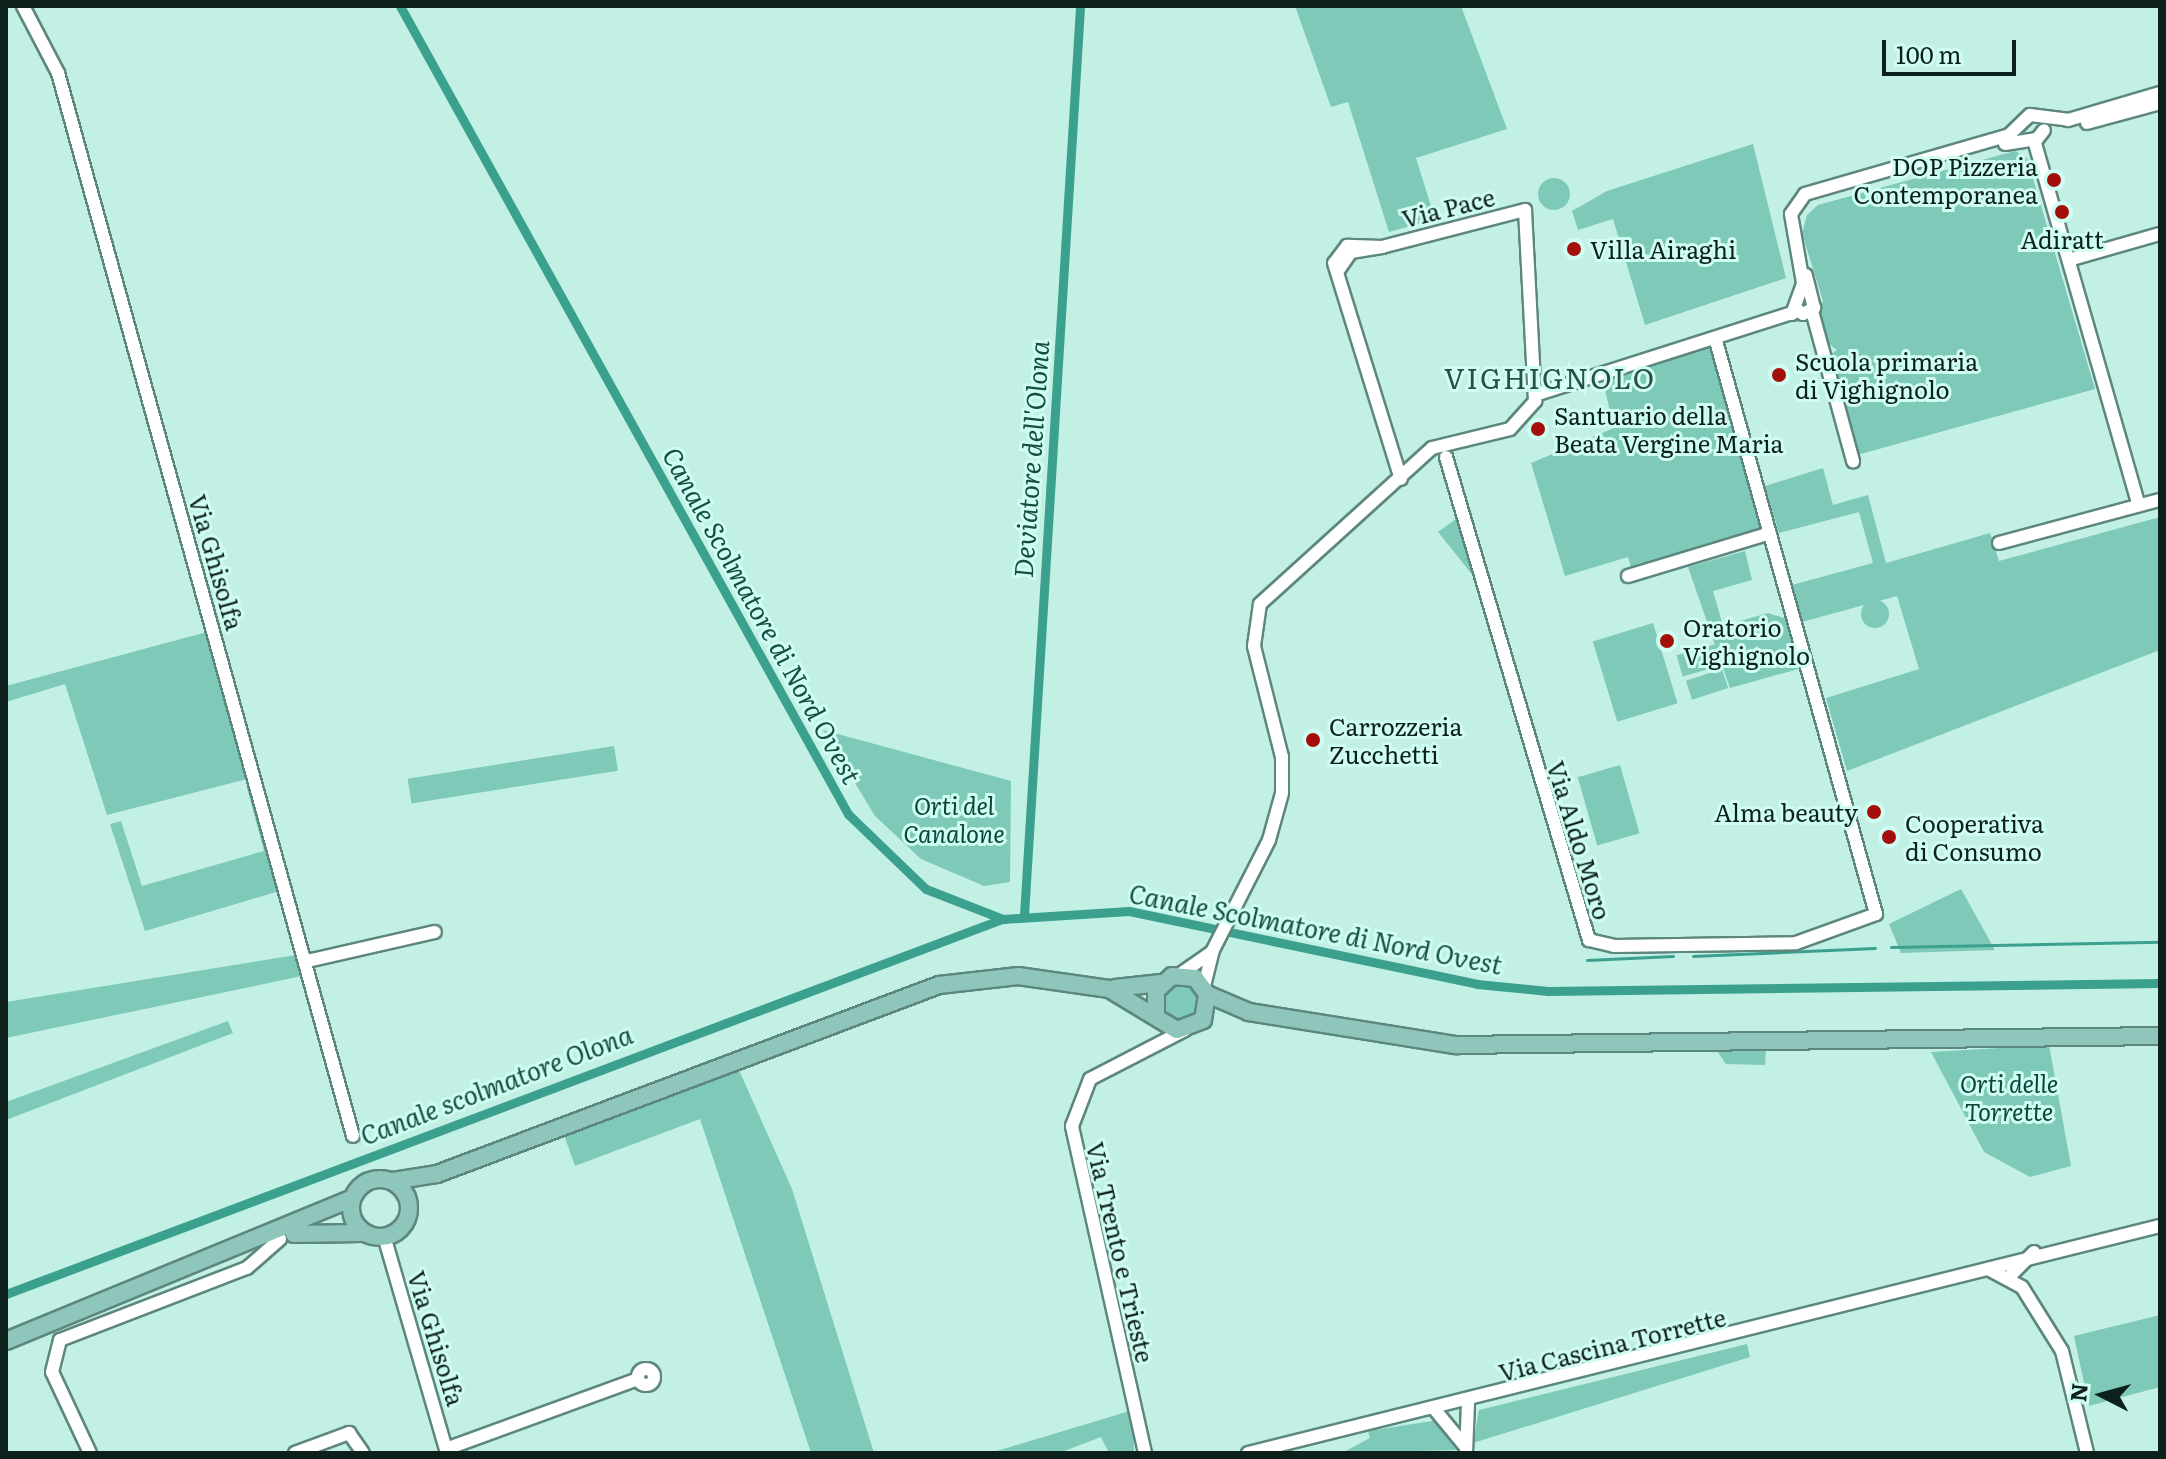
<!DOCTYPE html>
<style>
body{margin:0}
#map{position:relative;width:2166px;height:1459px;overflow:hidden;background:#c2f0e5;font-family:Literata,serif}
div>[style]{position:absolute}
.green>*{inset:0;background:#7fc9b9;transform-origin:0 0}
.round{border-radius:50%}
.stream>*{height:3px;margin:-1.5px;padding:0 1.5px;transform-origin:1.5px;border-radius:1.5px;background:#3ba08e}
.canal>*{height:9px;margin:-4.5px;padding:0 4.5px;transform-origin:4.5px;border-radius:4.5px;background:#3ba08e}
.roads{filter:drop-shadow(2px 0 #5d877e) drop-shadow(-2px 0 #5d877e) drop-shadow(0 2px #5d877e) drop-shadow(0 -2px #5d877e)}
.minor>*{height:12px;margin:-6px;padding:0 6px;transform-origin:6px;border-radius:6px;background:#fff}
.minor>.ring{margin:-6px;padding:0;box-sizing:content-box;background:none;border:12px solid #fff;border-radius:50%}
.major>*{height:16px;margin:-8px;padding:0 8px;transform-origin:8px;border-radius:8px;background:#8ec6bb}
.major>.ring{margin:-8px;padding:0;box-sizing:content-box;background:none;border:16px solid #8ec6bb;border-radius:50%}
.dots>*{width:22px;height:22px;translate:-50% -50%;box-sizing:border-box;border:4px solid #cffdf2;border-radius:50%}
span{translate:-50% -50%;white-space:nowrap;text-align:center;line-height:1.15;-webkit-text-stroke:6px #cffdf2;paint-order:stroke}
.poi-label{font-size:24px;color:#0e201c}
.right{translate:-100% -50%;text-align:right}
.left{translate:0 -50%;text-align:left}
.street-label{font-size:24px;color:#0e201c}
.park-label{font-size:24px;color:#0a463d;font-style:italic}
.water-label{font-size:26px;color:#144e44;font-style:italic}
.quarter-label{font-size:28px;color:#265047;letter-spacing:2px}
.frame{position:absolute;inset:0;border:8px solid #0e201c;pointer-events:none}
.north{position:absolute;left:2062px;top:1355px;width:80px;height:80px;-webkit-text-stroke:6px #cffdf2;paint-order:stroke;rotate:276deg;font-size:22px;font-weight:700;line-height:32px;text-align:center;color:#0e201c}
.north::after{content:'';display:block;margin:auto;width:28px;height:36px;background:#0e201c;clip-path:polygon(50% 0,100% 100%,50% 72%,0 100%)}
.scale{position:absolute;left:1882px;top:40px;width:134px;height:36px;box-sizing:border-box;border:4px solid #0e201c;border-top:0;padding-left:10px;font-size:24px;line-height:28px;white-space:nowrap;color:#0e201c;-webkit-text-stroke:6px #cffdf2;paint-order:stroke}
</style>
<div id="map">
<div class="green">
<div style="clip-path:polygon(1295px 6px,1461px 6px,1507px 129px,1416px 158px,1435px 219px,1389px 232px,1348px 102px,1331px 107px)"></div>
<div style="clip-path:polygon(1753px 144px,1786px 278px,1645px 325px,1613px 219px,1578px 230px,1572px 211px,1607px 191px)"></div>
<div style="clip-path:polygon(2015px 151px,2027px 158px,2095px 389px,1857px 455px,1828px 356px,1837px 350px,1823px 339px,1817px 316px,1823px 301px,1802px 233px,1807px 215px,1818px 205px)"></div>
<div class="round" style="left:1538px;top:178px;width:32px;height:32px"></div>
<div style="clip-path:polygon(1709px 347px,1763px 531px,1632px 571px,1628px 557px,1565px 576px,1531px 463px,1614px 428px,1603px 382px)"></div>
<div style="clip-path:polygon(1823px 468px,1833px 505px,1868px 495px,1886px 563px,1990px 533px,1999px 561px,2160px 517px,2160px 650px,1847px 771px,1826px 698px,1919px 669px,1897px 596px,1802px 622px,1792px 585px,1873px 563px,1859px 512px,1779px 533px,1765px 486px)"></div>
<div style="clip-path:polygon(1456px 519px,1475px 578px,1438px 532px)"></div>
<div style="clip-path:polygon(1745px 551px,1752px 580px,1713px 591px,1723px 626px,1768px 613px,1787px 619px,1802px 668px,1730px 688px,1688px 567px)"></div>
<div class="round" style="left:1861px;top:600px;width:28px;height:28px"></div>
<div style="left:1653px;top:623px;width:84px;height:63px;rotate:73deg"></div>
<div style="clip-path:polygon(207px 632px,251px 778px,107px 815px,65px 684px,6px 702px,6px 686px)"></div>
<div style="left:1716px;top:644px;width:22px;height:41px;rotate:74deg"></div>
<div style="left:1722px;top:669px;width:20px;height:38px;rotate:72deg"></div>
<div style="clip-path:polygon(823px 730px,1011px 781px,1010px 882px,984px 886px,921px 859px,875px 816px)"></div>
<div style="left:614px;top:746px;width:25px;height:209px;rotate:81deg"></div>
<div style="left:1620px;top:765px;width:71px;height:44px;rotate:74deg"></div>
<div style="clip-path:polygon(254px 786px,283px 890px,145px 931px,110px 824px,121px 821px,142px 886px,264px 851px,247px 788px)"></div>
<div style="clip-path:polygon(1961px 889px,1995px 950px,1901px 953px,1889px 924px)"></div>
<div style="clip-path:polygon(296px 955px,302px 976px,6px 1038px,6px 1002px)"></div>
<div class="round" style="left:1162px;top:983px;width:38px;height:38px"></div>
<div style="clip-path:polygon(228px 1021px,233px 1033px,6px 1120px,6px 1102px)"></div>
<div style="clip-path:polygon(2049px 1045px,2071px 1166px,2030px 1177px,1984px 1152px,1931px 1052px)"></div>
<div style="clip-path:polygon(1715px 1048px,1766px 1048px,1765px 1065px,1726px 1064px)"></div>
<div style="clip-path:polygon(739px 1070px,792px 1189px,874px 1453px,811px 1453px,700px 1119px,575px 1166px,564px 1135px)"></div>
<div style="clip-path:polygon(2160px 1315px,2160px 1387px,2089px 1406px,2074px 1336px)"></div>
<div style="clip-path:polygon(1747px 1344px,1750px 1357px,1473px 1443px,1479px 1410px)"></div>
<div style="clip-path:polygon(1133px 1410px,1134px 1453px,1109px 1453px,1101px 1437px,1059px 1453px,990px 1453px)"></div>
<div style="clip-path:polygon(1438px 1420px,1458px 1450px,1342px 1453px,1370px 1438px,1368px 1431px)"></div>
</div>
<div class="stream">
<div style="left:1891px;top:947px;width:269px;rotate:-1.1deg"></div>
<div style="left:1693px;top:956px;width:182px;rotate:-2.5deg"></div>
<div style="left:1587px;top:960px;width:86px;rotate:-2.7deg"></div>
</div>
<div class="canal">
<div style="left:400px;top:6px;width:924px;rotate:60.99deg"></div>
<div style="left:848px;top:814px;width:108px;rotate:43.9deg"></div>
<div style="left:926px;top:889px;width:83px;rotate:21.3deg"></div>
<div style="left:1003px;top:919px;width:126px;rotate:-3.6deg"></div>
<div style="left:1129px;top:911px;width:356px;rotate:11.8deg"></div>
<div style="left:1477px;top:984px;width:71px;rotate:5.6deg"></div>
<div style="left:1548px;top:991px;width:612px;rotate:-0.75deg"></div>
<div style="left:1024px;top:915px;width:911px;rotate:-86.47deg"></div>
<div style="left:6px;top:1294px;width:1064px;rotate:-20.63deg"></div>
</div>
<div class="roads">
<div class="minor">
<div style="left:23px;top:6px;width:76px;rotate:62.4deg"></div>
<div style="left:58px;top:73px;width:1103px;rotate:74.49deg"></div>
<div style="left:2087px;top:123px;width:76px;rotate:-15.3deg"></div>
<div style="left:2034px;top:140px;width:380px;rotate:74deg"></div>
<div style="left:2005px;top:144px;width:32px;rotate:-9deg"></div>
<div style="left:2037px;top:139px;width:11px;rotate:-52deg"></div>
<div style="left:2072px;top:259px;width:91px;rotate:-15.9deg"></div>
<div style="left:1337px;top:272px;width:24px;rotate:-55deg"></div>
<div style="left:1351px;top:252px;width:31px;rotate:-9deg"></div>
<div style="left:1382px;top:247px;width:35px;rotate:-178deg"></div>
<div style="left:1347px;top:246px;width:21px;rotate:127deg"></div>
<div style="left:1334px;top:263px;width:226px;rotate:72.8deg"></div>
<div style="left:1795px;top:308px;width:10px;rotate:37deg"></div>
<div style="left:1803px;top:314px;width:13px;rotate:-29deg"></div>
<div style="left:1814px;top:308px;width:34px;rotate:-104deg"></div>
<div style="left:1812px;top:311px;width:156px;rotate:74.7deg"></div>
<div style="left:1792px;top:314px;width:33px;rotate:-70deg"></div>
<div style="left:1803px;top:283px;width:70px;rotate:-99.9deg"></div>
<div style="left:1791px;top:214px;width:24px;rotate:-55deg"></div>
<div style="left:1805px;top:194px;width:212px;rotate:-16.1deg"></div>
<div style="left:2009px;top:135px;width:29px;rotate:-44deg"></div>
<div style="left:2030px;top:115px;width:38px;rotate:7deg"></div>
<div style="left:2068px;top:120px;width:96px;rotate:-16.4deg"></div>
<div style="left:1535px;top:395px;width:276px;rotate:-17.7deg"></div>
<div style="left:1446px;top:457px;width:504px;rotate:73.51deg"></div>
<div style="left:1589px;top:940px;width:26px;rotate:13deg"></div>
<div style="left:1614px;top:946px;width:182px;rotate:-0.9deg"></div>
<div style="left:1796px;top:943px;width:85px;rotate:-19.9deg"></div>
<div style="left:1876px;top:914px;width:595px;rotate:-105.6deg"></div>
<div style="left:1999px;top:543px;width:167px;rotate:-15deg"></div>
<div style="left:1628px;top:576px;width:148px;rotate:-16.8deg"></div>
<div style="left:307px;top:961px;width:131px;rotate:-12.8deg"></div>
<div style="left:1179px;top:975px;width:39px;rotate:-35deg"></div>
<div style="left:1204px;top:986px;width:37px;rotate:-76deg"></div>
<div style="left:1213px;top:950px;width:123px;rotate:-63deg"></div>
<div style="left:1269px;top:840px;width:49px;rotate:-74.5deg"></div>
<div style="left:1282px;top:793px;width:36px;rotate:-90deg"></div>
<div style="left:1282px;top:757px;width:114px;rotate:-104.2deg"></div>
<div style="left:1254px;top:646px;width:42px;rotate:-81.9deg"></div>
<div style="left:1260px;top:604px;width:232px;rotate:-42.2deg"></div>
<div style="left:1432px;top:448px;width:80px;rotate:-13.7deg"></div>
<div style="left:1510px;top:429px;width:38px;rotate:-48deg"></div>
<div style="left:1535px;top:401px;width:191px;rotate:-93deg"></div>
<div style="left:1525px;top:210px;width:148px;rotate:165.5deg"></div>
<div style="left:384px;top:1236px;width:226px;rotate:73.8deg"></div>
<div style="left:1988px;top:1269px;width:38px;rotate:28deg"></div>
<div style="left:2022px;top:1287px;width:75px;rotate:58deg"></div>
<div style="left:2062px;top:1351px;width:105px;rotate:76.2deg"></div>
<div style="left:2010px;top:1276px;width:34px;rotate:-45deg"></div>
<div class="ring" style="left:638px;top:1369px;width:4px;height:4px"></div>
<div style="left:1436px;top:1411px;width:44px;rotate:50.5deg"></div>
<div style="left:446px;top:1449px;width:204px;rotate:-20deg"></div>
<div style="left:90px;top:1453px;width:89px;rotate:-115.1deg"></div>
<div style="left:52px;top:1372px;width:33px;rotate:-76deg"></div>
<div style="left:60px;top:1340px;width:200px;rotate:-21.1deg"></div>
<div style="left:247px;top:1268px;width:44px;rotate:-41.3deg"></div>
<div style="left:295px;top:1453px;width:58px;rotate:-20.3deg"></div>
<div style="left:349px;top:1433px;width:24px;rotate:55deg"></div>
<div style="left:1145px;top:1453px;width:335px;rotate:-102.6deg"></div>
<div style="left:1072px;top:1126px;width:50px;rotate:-69deg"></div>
<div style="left:1090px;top:1079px;width:107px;rotate:-27.3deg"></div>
<div style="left:1248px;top:1453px;width:940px;rotate:-13.98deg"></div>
<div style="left:1466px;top:1453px;width:50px;rotate:-87.7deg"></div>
</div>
<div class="major">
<div style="left:1115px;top:988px;width:46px;rotate:-6.2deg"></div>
<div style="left:1207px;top:994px;width:46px;rotate:23.2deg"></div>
<div style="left:1249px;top:1012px;width:210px;rotate:9.1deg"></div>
<div style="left:1456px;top:1045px;width:704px;rotate:-0.73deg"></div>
<div class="ring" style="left:351px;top:1179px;width:42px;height:42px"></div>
<div style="left:393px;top:1181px;width:45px;rotate:-9deg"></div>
<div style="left:437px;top:1174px;width:536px;rotate:-20.63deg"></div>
<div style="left:939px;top:985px;width:80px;rotate:-6.5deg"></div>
<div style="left:1018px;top:976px;width:92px;rotate:8.1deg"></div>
<div style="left:1109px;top:989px;width:79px;rotate:31.1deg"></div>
<div style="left:1177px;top:1030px;width:28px;rotate:-21deg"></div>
<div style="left:1203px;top:1020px;width:26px;rotate:-81deg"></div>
<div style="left:1207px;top:994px;width:20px;rotate:-127deg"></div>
<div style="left:1195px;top:978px;width:23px;rotate:-175deg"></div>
<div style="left:1172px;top:976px;width:22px;rotate:137deg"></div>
<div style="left:1156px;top:991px;width:21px;rotate:90deg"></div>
<div style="left:294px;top:1234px;width:68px;rotate:-0.8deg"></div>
<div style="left:6px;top:1341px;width:373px;rotate:-22.4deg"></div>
</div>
</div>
<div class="dots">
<div style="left:2054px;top:180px;background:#a40e0b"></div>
<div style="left:2062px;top:212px;background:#a40e0b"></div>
<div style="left:1574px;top:249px;background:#a40e0b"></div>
<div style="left:1779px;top:375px;background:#a40e0b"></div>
<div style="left:1538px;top:429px;background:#a40e0b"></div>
<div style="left:1667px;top:641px;background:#a40e0b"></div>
<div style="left:1313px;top:740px;background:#a40e0b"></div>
<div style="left:1874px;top:812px;background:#a40e0b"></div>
<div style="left:1889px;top:837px;background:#a40e0b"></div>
</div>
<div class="poi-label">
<span class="right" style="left:2038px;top:180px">DOP Pizzeria<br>Contemporanea</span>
<span style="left:2062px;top:239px">Adiratt</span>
<span class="left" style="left:1590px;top:249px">Villa Airaghi</span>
<span class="left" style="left:1795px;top:375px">Scuola primaria<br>di Vighignolo</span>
<span class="left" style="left:1554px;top:429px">Santuario della<br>Beata Vergine Maria</span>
<span class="left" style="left:1683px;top:641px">Oratorio<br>Vighignolo</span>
<span class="left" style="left:1329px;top:740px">Carrozzeria<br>Zucchetti</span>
<span class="right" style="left:1858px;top:812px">Alma beauty</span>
<span class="left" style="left:1905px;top:837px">Cooperativa<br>di Consumo</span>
</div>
<div class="street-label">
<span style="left:1448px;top:207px;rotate:-14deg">Via Pace</span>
<span style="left:217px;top:562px;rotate:74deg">Via Ghisolfa</span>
<span style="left:1580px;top:840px;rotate:73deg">Via Aldo Moro</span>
<span style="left:1121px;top:1252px;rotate:77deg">Via Trento e Trieste</span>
<span style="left:437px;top:1338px;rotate:73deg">Via Ghisolfa</span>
<span style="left:1612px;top:1344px;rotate:-14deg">Via Cascina Torrette</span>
</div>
<div class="park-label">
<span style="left:954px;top:819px">Orti del<br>Canalone</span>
<span style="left:2009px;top:1097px">Orti delle<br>Torrette</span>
</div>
<div class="water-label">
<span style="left:1030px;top:459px;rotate:-86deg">Deviatore dell'Olona</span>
<span style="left:763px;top:615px;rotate:61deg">Canale Scolmatore di Nord Ovest</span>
<span style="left:1316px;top:928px;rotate:11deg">Canale Scolmatore di Nord Ovest</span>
<span style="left:496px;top:1084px;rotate:-21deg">Canale scolmatore Olona</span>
</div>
<div class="quarter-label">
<span style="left:1550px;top:377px">VIGHIGNOLO</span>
</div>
<div class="frame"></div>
<div class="north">N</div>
<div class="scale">100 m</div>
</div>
